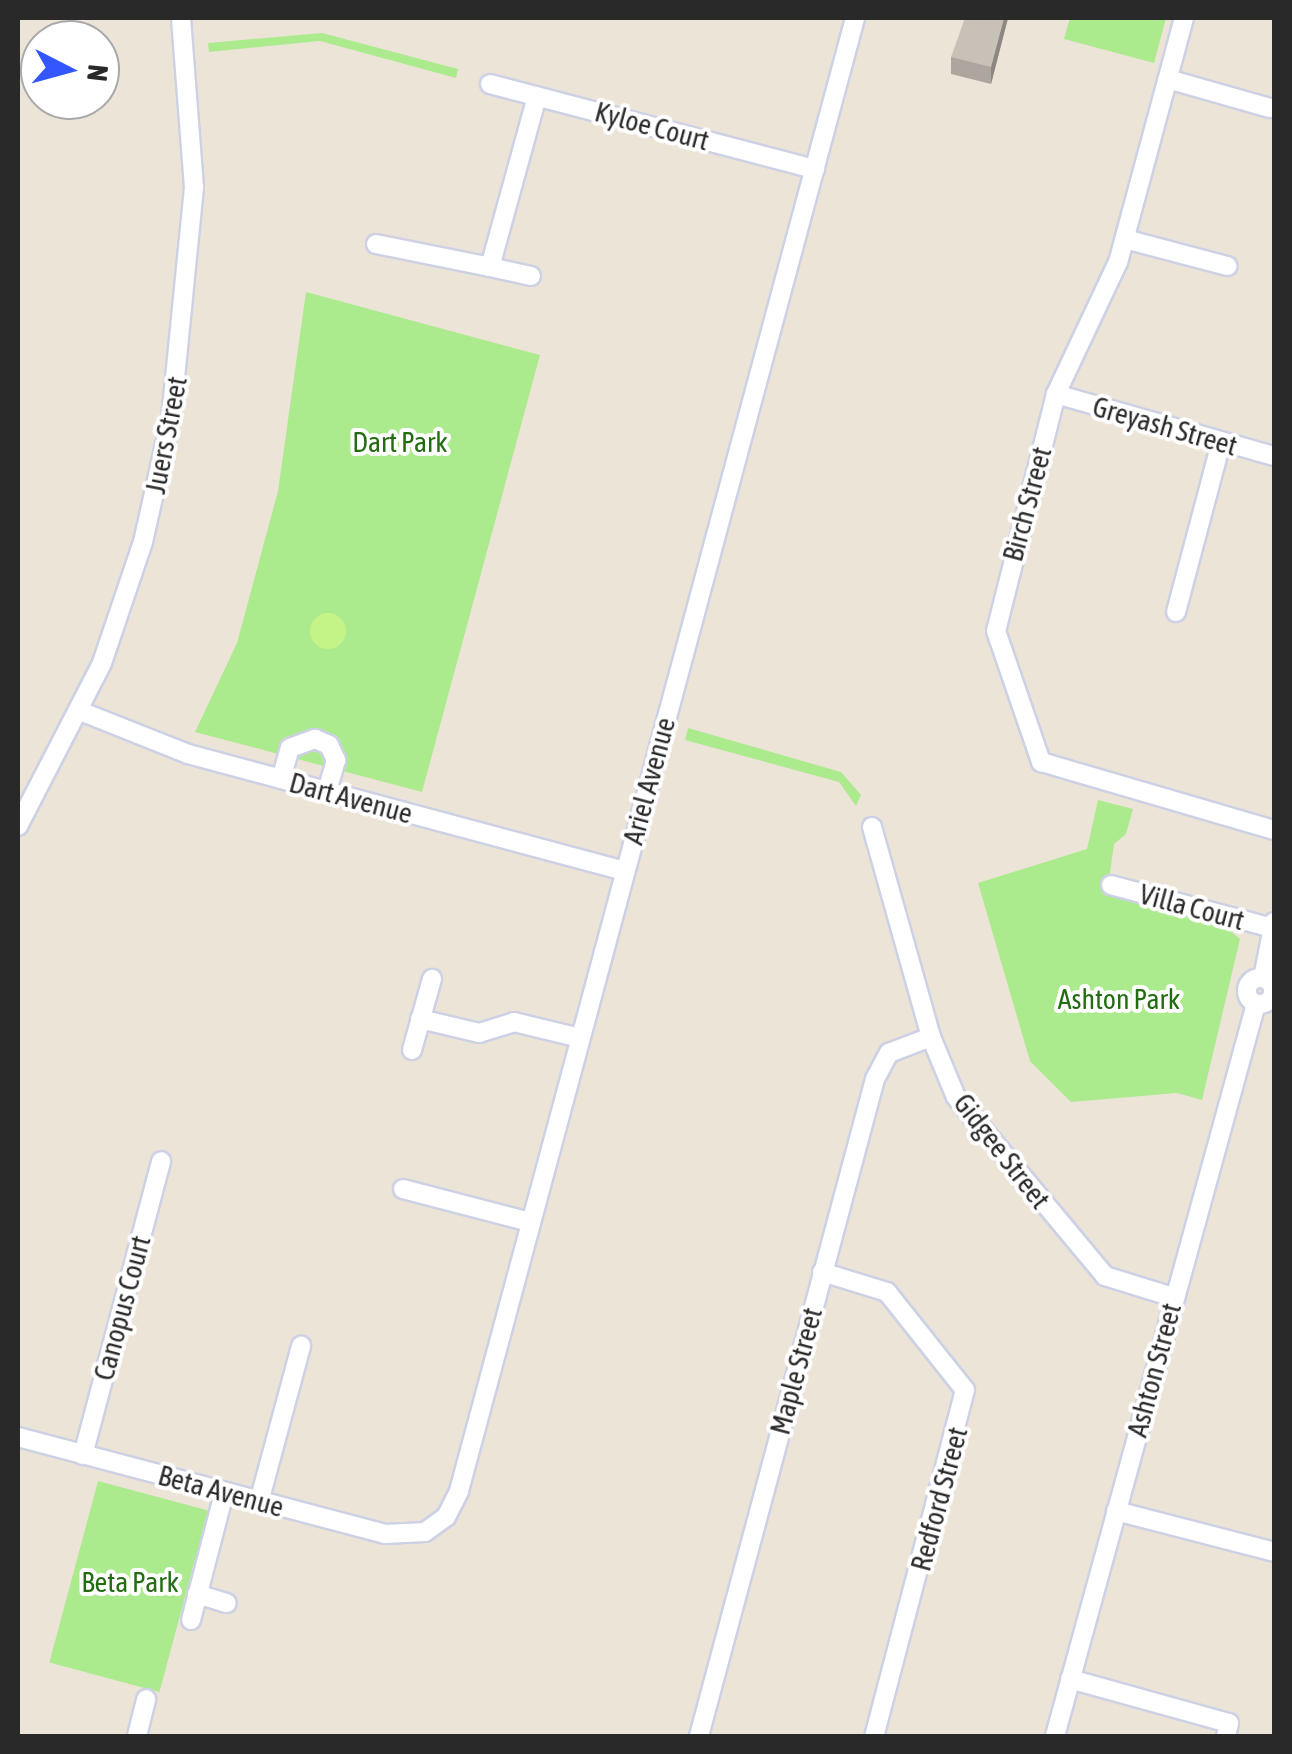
<!DOCTYPE html>
<style>
body{margin:0}
#map{position:relative;width:1292px;height:1754px;overflow:hidden;background:#ede4d8;font-family:"Asap Condensed",sans-serif}
div>[style]{position:absolute}
.green>*{inset:0;background:#acea8e;transform-origin:0 0}
.pitch>*{inset:0;background:#c4f388}
.round{border-radius:50%}
.roads{filter:drop-shadow(2px 0 #cdd1e4) drop-shadow(-2px 0 #cdd1e4) drop-shadow(0 2px #cdd1e4) drop-shadow(0 -2px #cdd1e4)}
.minor>*{height:18px;margin:-9px;padding:0 9px;transform-origin:9px;border-radius:9px;background:#fff}
.minor>.ring{margin:-9px;padding:0;box-sizing:content-box;background:none;border:18px solid #fff;border-radius:50%}
.wall>*{inset:0;background:#aca69e}
.shaded-wall>*{inset:0;background:#8c8781}
.building>*{inset:0;background:#c8c1b8}
span{translate:-50% -50%;white-space:nowrap;text-align:center;line-height:1.15;-webkit-text-stroke:8px #fff;paint-order:stroke}
.street-label{font-size:28px;color:#292929}
.park-label{font-size:28px;color:#236c12}
.frame{position:absolute;inset:0;border:20px solid #292929;pointer-events:none}
.north{position:absolute;left:20px;top:20px;width:100px;height:100px;box-sizing:border-box;background:#fff;border:2px solid #a9a9a9;border-radius:50%;rotate:96deg;font-size:28px;font-weight:700;line-height:40px;text-align:center;color:#292929}
.north::after{content:'';display:block;margin:auto;width:35px;height:45px;background:#3356ff;clip-path:polygon(50% 0,100% 100%,50% 72%,0 100%)}
</style>
<div id="map">
<div class="green">
<div style="clip-path:polygon(1070px 18px,1166px 18px,1154px 63px,1064px 39px)"></div>
<div style="clip-path:polygon(322px 33px,458px 69px,456px 78px,320px 41px,209px 52px,208px 43px)"></div>
<div style="clip-path:polygon(306px 292px,540px 355px,422px 792px,195px 732px,237px 643px,278px 491px)"></div>
<div style="clip-path:polygon(688px 728px,841px 772px,861px 795px,856px 806px,839px 782px,685px 740px)"></div>
<div style="clip-path:polygon(1098px 800px,1133px 809px,1126px 834px,1114px 844px,1107px 894px,1223px 925px,1240px 939px,1202px 1100px,1177px 1093px,1071px 1102px,1030px 1061px,978px 883px,1087px 849px)"></div>
<div style="left:98px;top:1481px;width:114px;height:188px;rotate:15deg"></div>
</div>
<div class="pitch">
<div class="round" style="left:310px;top:613px;width:36px;height:36px"></div>
</div>
<div class="roads">
<div class="minor">
<div style="left:1184px;top:18px;width:253px;rotate:105.1deg"></div>
<div style="left:1118px;top:262px;width:146px;rotate:115.2deg"></div>
<div style="left:1056px;top:394px;width:244px;rotate:104.2deg"></div>
<div style="left:996px;top:631px;width:139px;rotate:71deg"></div>
<div style="left:1041px;top:762px;width:243px;rotate:16.3deg"></div>
<div style="left:1168px;top:79px;width:106px;rotate:15.9deg"></div>
<div style="left:490px;top:84px;width:336px;rotate:14.7deg"></div>
<div style="left:1125px;top:239px;width:106px;rotate:14.8deg"></div>
<div style="left:376px;top:244px;width:116px;rotate:11.4deg"></div>
<div style="left:531px;top:276px;width:42px;rotate:-167.6deg"></div>
<div style="left:490px;top:267px;width:177px;rotate:-74.6deg"></div>
<div style="left:1056px;top:394px;width:227px;rotate:15.9deg"></div>
<div style="left:1176px;top:612px;width:175px;rotate:-75.1deg"></div>
<div style="left:80px;top:711px;width:116px;rotate:21.7deg"></div>
<div style="left:188px;top:754px;width:452px;rotate:15deg"></div>
<div style="left:281px;top:779px;width:32px;rotate:-74deg"></div>
<div style="left:290px;top:748px;width:27px;rotate:-20deg"></div>
<div style="left:315px;top:739px;width:15px;rotate:23deg"></div>
<div style="left:329px;top:745px;width:17px;rotate:65deg"></div>
<div style="left:336px;top:760px;width:32px;rotate:106deg"></div>
<div style="left:18px;top:826px;width:183px;rotate:-62.7deg"></div>
<div style="left:102px;top:663px;width:128px;rotate:-71.3deg"></div>
<div style="left:143px;top:542px;width:127px;rotate:-77.3deg"></div>
<div style="left:171px;top:418px;width:232px;rotate:-84.3deg"></div>
<div style="left:194px;top:187px;width:169px;rotate:-94.4deg"></div>
<div style="left:872px;top:827px;width:218px;rotate:74.3deg"></div>
<div style="left:931px;top:1037px;width:65px;rotate:67.4deg"></div>
<div style="left:956px;top:1097px;width:233px;rotate:50.2deg"></div>
<div style="left:1105px;top:1276px;width:71px;rotate:17.2deg"></div>
<div style="left:1111px;top:885px;width:168px;rotate:14.9deg"></div>
<div class="ring" style="left:1247px;top:978px;width:8px;height:8px"></div>
<div style="left:1263px;top:978px;width:57px;rotate:-78.9deg"></div>
<div style="left:420px;top:1019px;width:61px;rotate:13.3deg"></div>
<div style="left:479px;top:1033px;width:37px;rotate:-17deg"></div>
<div style="left:514px;top:1022px;width:68px;rotate:13.6deg"></div>
<div style="left:412px;top:1050px;width:74px;rotate:-74.3deg"></div>
<div style="left:403px;top:1189px;width:131px;rotate:14.6deg"></div>
<div style="left:822px;top:1272px;width:68px;rotate:17.1deg"></div>
<div style="left:887px;top:1292px;width:125px;rotate:51.5deg"></div>
<div style="left:965px;top:1390px;width:358px;rotate:104.7deg"></div>
<div style="left:18px;top:1437px;width:380px;rotate:14.8deg"></div>
<div style="left:385px;top:1534px;width:40px;rotate:-2.9deg"></div>
<div style="left:425px;top:1532px;width:26px;rotate:-36deg"></div>
<div style="left:446px;top:1517px;width:29px;rotate:-63deg"></div>
<div style="left:459px;top:1491px;width:1525px;rotate:-74.95deg"></div>
<div style="left:83px;top:1455px;width:304px;rotate:-75.1deg"></div>
<div style="left:259px;top:1502px;width:162px;rotate:-74.9deg"></div>
<div style="left:1116px;top:1511px;width:163px;rotate:14.5deg"></div>
<div style="left:197px;top:1594px;width:31px;rotate:17deg"></div>
<div style="left:191px;top:1620px;width:131px;rotate:-75.4deg"></div>
<div style="left:1070px;top:1679px;width:165px;rotate:15.5deg"></div>
<div style="left:1229px;top:1723px;width:13px;rotate:103deg"></div>
<div style="left:137px;top:1736px;width:38px;rotate:-76deg"></div>
<div style="left:699px;top:1736px;width:680px;rotate:-75deg"></div>
<div style="left:875px;top:1079px;width:30px;rotate:-62deg"></div>
<div style="left:889px;top:1053px;width:45px;rotate:-20.9deg"></div>
<div style="left:1055px;top:1736px;width:759px;rotate:-74.65deg"></div>
</div>
</div>
<div class="wall">
<div style="clip-path:polygon(1008px 18px,991px 84px,951px 74px,951px 57px)"></div>
</div>
<div class="shaded-wall">
<div style="clip-path:polygon(1004px 18px,1008px 18px,991px 84px,991px 67px)"></div>
</div>
<div class="building">
<div style="clip-path:polygon(965px 18px,1004px 18px,991px 67px,951px 57px)"></div>
</div>
<div class="street-label">
<span style="left:652px;top:126px;rotate:15deg">Kyloe Court</span>
<span style="left:1165px;top:426px;rotate:16deg">Greyash Street</span>
<span style="left:166px;top:435px;rotate:-79deg">Juers Street</span>
<span style="left:1027px;top:504px;rotate:-75deg">Birch Street</span>
<span style="left:649px;top:781px;rotate:-75deg">Ariel Avenue</span>
<span style="left:351px;top:798px;rotate:15deg">Dart Avenue</span>
<span style="left:1192px;top:907px;rotate:15deg">Villa Court</span>
<span style="left:1002px;top:1151px;rotate:52deg">Gidgee Street</span>
<span style="left:122px;top:1308px;rotate:-75deg">Canopus Court</span>
<span style="left:1154px;top:1370px;rotate:-75deg">Ashton Street</span>
<span style="left:796px;top:1371px;rotate:-75deg">Maple Street</span>
<span style="left:221px;top:1491px;rotate:15deg">Beta Avenue</span>
<span style="left:939px;top:1499px;rotate:-75deg">Redford Street</span>
</div>
<div class="park-label">
<span style="left:400px;top:442px">Dart Park</span>
<span style="left:1119px;top:999px">Ashton Park</span>
<span style="left:130px;top:1582px">Beta Park</span>
</div>
<div class="frame"></div>
<div class="north">N</div>
</div>
